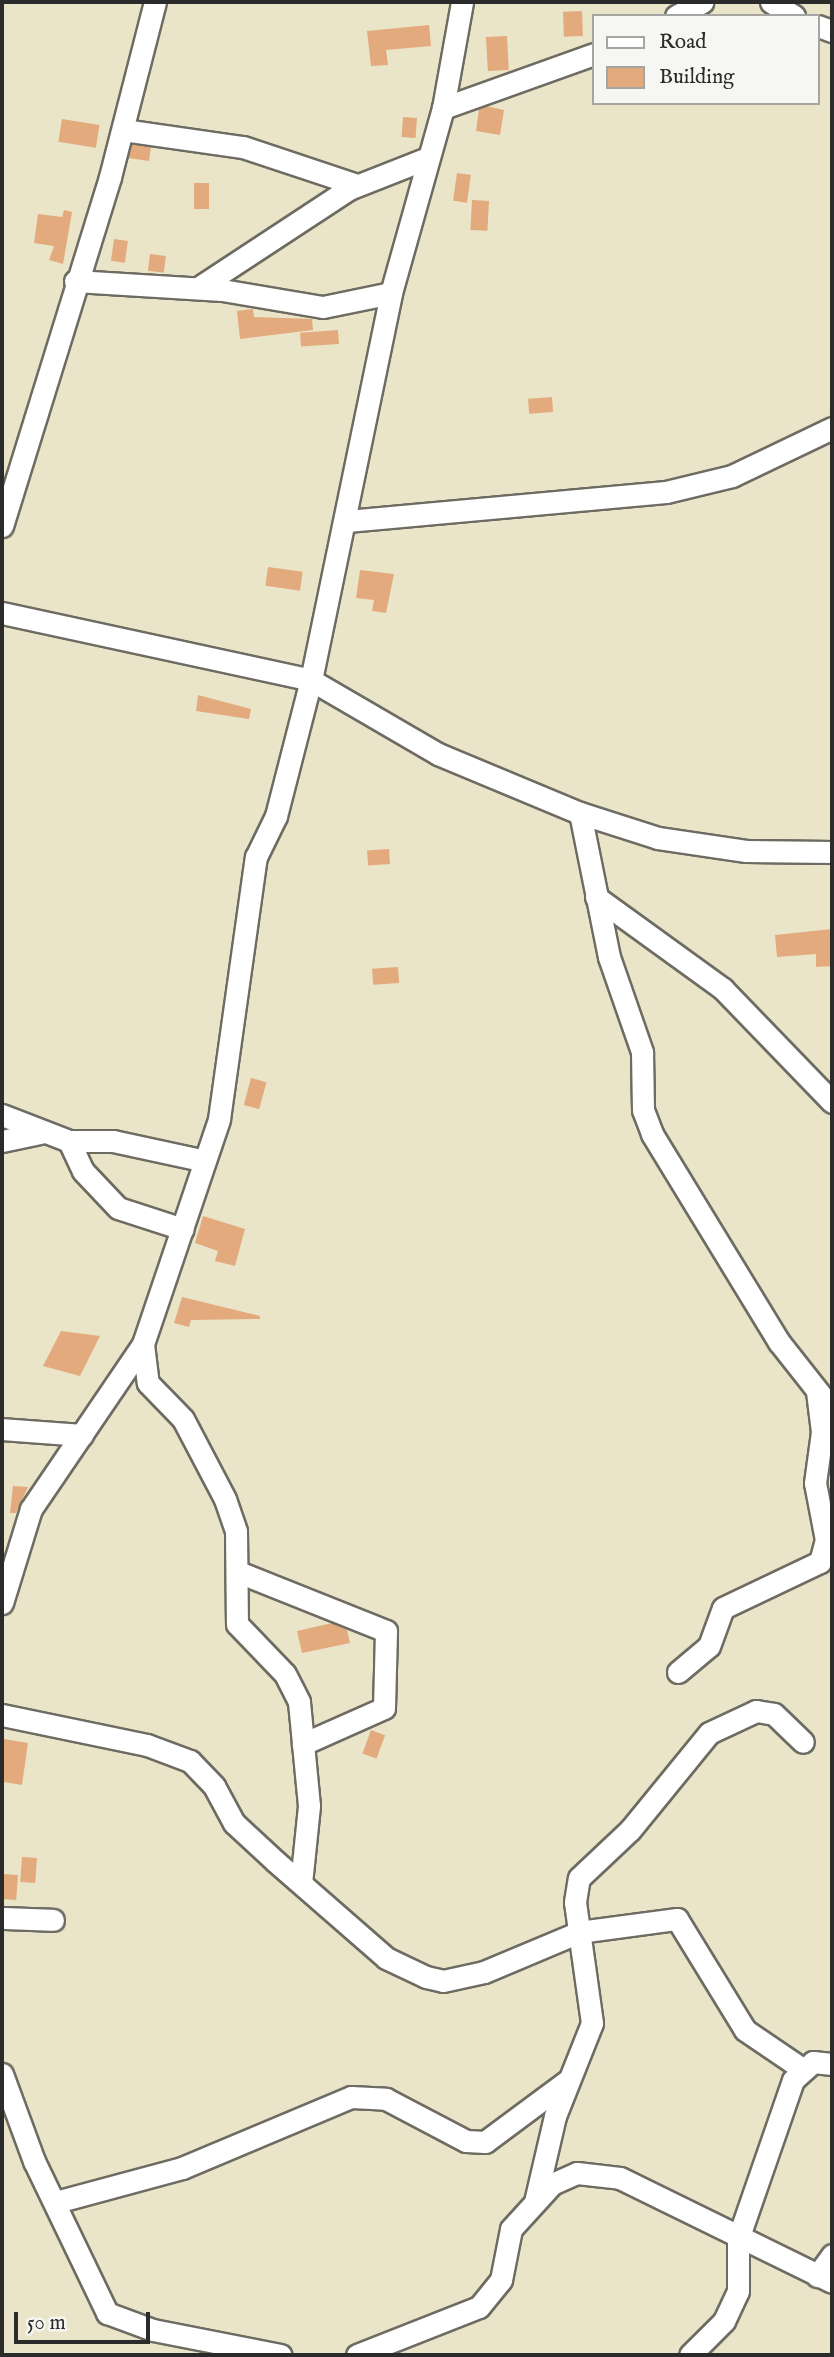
<!DOCTYPE html>
<style>
body{margin:0}
#map{position:relative;width:834px;height:2357px;overflow:hidden;background:#eae5c9;font-family:"IM FELL English",serif}
div>[style]{position:absolute}
.building>*{inset:0;background:#e3aa7d;transform-origin:0 0}
.roads{filter:drop-shadow(2px 0 #6e6c62) drop-shadow(-2px 0 #6e6c62) drop-shadow(0 2px #6e6c62) drop-shadow(0 -2px #6e6c62)}
.minor>*{height:21px;margin:-10.5px;padding:0 10.5px;transform-origin:10.5px;border-radius:10.5px;background:#fff}
span{translate:-50% -50%;white-space:nowrap;text-align:center;line-height:1.15;-webkit-text-stroke:7px #f6f6f2;paint-order:stroke}
.frame{position:absolute;inset:0;border:4px solid #2b2b2b;pointer-events:none}
.legend{position:absolute;left:592px;top:14px;width:228px;height:91px;box-sizing:border-box;background:#f6f6f2;border:2px solid #a5a5a2;margin:0;padding:9px 12px;list-style:none;font-size:21px;color:#2b2b2b}
.legend li{display:flex;align-items:center;gap:14px;height:35px}
.legend b{width:35px;border:2px solid #a5a5a2}
.scale{position:absolute;left:14px;top:2312px;width:136px;height:32px;box-sizing:border-box;border:4px solid #2b2b2b;border-top:0;padding-left:9px;font-size:21px;line-height:24px;white-space:nowrap;color:#2b2b2b;-webkit-text-stroke:5px #f6f6f2;paint-order:stroke}
</style>
<div id="map">
<div class="building">
<div style="left:582px;top:11px;width:25px;height:19px;rotate:88deg"></div>
<div style="clip-path:polygon(429px 25px,431px 46px,386px 50px,388px 65px,371px 66px,367px 31px)"></div>
<div style="left:507px;top:36px;width:34px;height:21px;rotate:87deg"></div>
<div style="clip-path:polygon(486px 106px,504px 110px,500px 135px,476px 131px,479px 109px)"></div>
<div style="left:403px;top:117px;width:14px;height:20px;rotate:4deg"></div>
<div style="left:62px;top:119px;width:38px;height:23px;rotate:9deg"></div>
<div style="clip-path:polygon(132px 145px,151px 147px,149px 161px,128px 158px)"></div>
<div style="left:457px;top:173px;width:14px;height:28px;rotate:8deg"></div>
<div style="left:194px;top:183px;width:15px;height:26px"></div>
<div style="left:472px;top:200px;width:17px;height:30px;rotate:3deg"></div>
<div style="clip-path:polygon(64px 210px,72px 212px,63px 264px,49px 260px,54px 246px,34px 243px,38px 214px,62px 217px)"></div>
<div style="left:114px;top:239px;width:14px;height:22px;rotate:8deg"></div>
<div style="left:150px;top:254px;width:16px;height:17px;rotate:7deg"></div>
<div style="clip-path:polygon(253px 309px,254px 317px,312px 319px,313px 330px,240px 339px,237px 311px)"></div>
<div style="left:338px;top:330px;width:14px;height:38px;rotate:86deg"></div>
<div style="left:552px;top:397px;width:15px;height:24px;rotate:86deg"></div>
<div style="left:268px;top:567px;width:35px;height:19px;rotate:8deg"></div>
<div style="clip-path:polygon(360px 570px,394px 574px,386px 613px,372px 611px,374px 600px,356px 598px)"></div>
<div style="clip-path:polygon(198px 695px,251px 709px,249px 719px,196px 711px)"></div>
<div style="left:389px;top:849px;width:15px;height:22px;rotate:86deg"></div>
<div style="clip-path:polygon(832px 929px,832px 966px,816px 967px,816px 954px,777px 957px,775px 935px)"></div>
<div style="left:398px;top:967px;width:16px;height:26px;rotate:86deg"></div>
<div style="left:251px;top:1078px;width:16px;height:28px;rotate:15deg"></div>
<div style="clip-path:polygon(203px 1216px,245px 1229px,235px 1266px,215px 1261px,218px 1251px,195px 1243px)"></div>
<div style="clip-path:polygon(182px 1297px,260px 1316px,260px 1319px,191px 1320px,189px 1327px,174px 1323px)"></div>
<div style="clip-path:polygon(61px 1331px,100px 1336px,80px 1376px,43px 1366px)"></div>
<div style="clip-path:polygon(13px 1486px,28px 1487px,16px 1513px,10px 1513px)"></div>
<div style="clip-path:polygon(332px 1623px,347px 1630px,350px 1643px,302px 1653px,297px 1631px)"></div>
<div style="left:371px;top:1730px;width:15px;height:25px;rotate:20deg"></div>
<div style="clip-path:polygon(4px 1739px,28px 1743px,22px 1785px,4px 1782px)"></div>
<div style="left:22px;top:1857px;width:15px;height:25px;rotate:4deg"></div>
<div style="left:3px;top:1874px;width:15px;height:25px;rotate:4deg"></div>
</div>
<div class="roads">
<div class="minor">
<div style="left:771px;top:2px;width:27px;rotate:31deg"></div>
<div style="left:676px;top:16px;width:30px;rotate:-28deg"></div>
<div style="left:818px;top:26px;width:15px;rotate:20deg"></div>
<div style="left:443px;top:108px;width:160px;rotate:-19.7deg"></div>
<div style="left:123px;top:130px;width:121px;rotate:8.1deg"></div>
<div style="left:243px;top:147px;width:120px;rotate:18.4deg"></div>
<div style="left:75px;top:281px;width:147px;rotate:3.5deg"></div>
<div style="left:222px;top:290px;width:102px;rotate:9.6deg"></div>
<div style="left:323px;top:307px;width:69px;rotate:-11.6deg"></div>
<div style="left:198px;top:288px;width:181px;rotate:-33.3deg"></div>
<div style="left:349px;top:189px;width:82px;rotate:-21.5deg"></div>
<div style="left:347px;top:521px;width:320px;rotate:-5.2deg"></div>
<div style="left:666px;top:492px;width:68px;rotate:-13.6deg"></div>
<div style="left:732px;top:476px;width:111px;rotate:-25.6deg"></div>
<div style="left:2px;top:526px;width:365px;rotate:-72.8deg"></div>
<div style="left:110px;top:177px;width:181px;rotate:-75.6deg"></div>
<div style="left:2px;top:613px;width:316px;rotate:12.2deg"></div>
<div style="left:311px;top:680px;width:147px;rotate:30.2deg"></div>
<div style="left:438px;top:754px;width:154px;rotate:22.6deg"></div>
<div style="left:580px;top:813px;width:82px;rotate:17.8deg"></div>
<div style="left:658px;top:838px;width:89px;rotate:8.4deg"></div>
<div style="left:746px;top:851px;width:86px;rotate:0.7deg"></div>
<div style="left:580px;top:813px;width:147px;rotate:78.6deg"></div>
<div style="left:609px;top:957px;width:101px;rotate:70.8deg"></div>
<div style="left:642px;top:1052px;width:58px;rotate:89deg"></div>
<div style="left:643px;top:1110px;width:26px;rotate:69deg"></div>
<div style="left:652px;top:1134px;width:244px;rotate:58.6deg"></div>
<div style="left:779px;top:1342px;width:85px;rotate:51.7deg"></div>
<div style="left:596px;top:897px;width:157px;rotate:35.9deg"></div>
<div style="left:723px;top:989px;width:157px;rotate:46deg"></div>
<div style="left:2px;top:1115px;width:72px;rotate:21.2deg"></div>
<div style="left:69px;top:1141px;width:44px"></div>
<div style="left:113px;top:1141px;width:90px;rotate:12.2deg"></div>
<div style="left:2px;top:1141px;width:40px;rotate:-12deg"></div>
<div style="left:69px;top:1141px;width:33px;rotate:65deg"></div>
<div style="left:83px;top:1171px;width:51px;rotate:46.6deg"></div>
<div style="left:118px;top:1208px;width:68px;rotate:17.9deg"></div>
<div style="left:143px;top:1344px;width:39px;rotate:83deg"></div>
<div style="left:148px;top:1383px;width:50px;rotate:45.8deg"></div>
<div style="left:183px;top:1419px;width:90px;rotate:62.3deg"></div>
<div style="left:225px;top:1499px;width:34px;rotate:71deg"></div>
<div style="left:236px;top:1531px;width:93px;rotate:89.4deg"></div>
<div style="left:237px;top:1624px;width:69px;rotate:46.2deg"></div>
<div style="left:285px;top:1674px;width:31px;rotate:63deg"></div>
<div style="left:299px;top:1702px;width:104px;rotate:84.5deg"></div>
<div style="left:309px;top:1806px;width:77px;rotate:95.9deg"></div>
<div style="left:2px;top:1429px;width:80px;rotate:4.3deg"></div>
<div style="left:238px;top:1572px;width:159px;rotate:21.7deg"></div>
<div style="left:386px;top:1631px;width:77px;rotate:91.5deg"></div>
<div style="left:384px;top:1708px;width:89px;rotate:156deg"></div>
<div style="left:2px;top:1603px;width:98px;rotate:-72.9deg"></div>
<div style="left:31px;top:1509px;width:199px;rotate:-55.8deg"></div>
<div style="left:143px;top:1344px;width:237px;rotate:-71.3deg"></div>
<div style="left:219px;top:1119px;width:265px;rotate:-82deg"></div>
<div style="left:256px;top:857px;width:46px;rotate:-64deg"></div>
<div style="left:276px;top:816px;width:140px;rotate:-75.6deg"></div>
<div style="left:311px;top:680px;width:395px;rotate:-78.3deg"></div>
<div style="left:391px;top:293px;width:192px;rotate:-74.3deg"></div>
<div style="left:443px;top:108px;width:108px;rotate:-79.8deg"></div>
<div style="left:678px;top:1672px;width:40px;rotate:-40deg"></div>
<div style="left:709px;top:1646px;width:40px;rotate:-69.8deg"></div>
<div style="left:723px;top:1608px;width:107px;rotate:-25.4deg"></div>
<div style="left:820px;top:1562px;width:23px;rotate:-75deg"></div>
<div style="left:826px;top:1540px;width:58px;rotate:-100.9deg"></div>
<div style="left:815px;top:1483px;width:51px;rotate:-82.2deg"></div>
<div style="left:822px;top:1432px;width:39px;rotate:-97deg"></div>
<div style="left:2px;top:1715px;width:148px;rotate:11.7deg"></div>
<div style="left:147px;top:1745px;width:46px;rotate:20.4deg"></div>
<div style="left:190px;top:1761px;width:35px;rotate:46deg"></div>
<div style="left:214px;top:1786px;width:42px;rotate:61.6deg"></div>
<div style="left:234px;top:1823px;width:56px;rotate:42.8deg"></div>
<div style="left:275px;top:1861px;width:147px;rotate:41.1deg"></div>
<div style="left:386px;top:1958px;width:44px;rotate:25.4deg"></div>
<div style="left:426px;top:1977px;width:17px;rotate:13deg"></div>
<div style="left:443px;top:1981px;width:42px;rotate:-12.4deg"></div>
<div style="left:484px;top:1972px;width:103px;rotate:-22.8deg"></div>
<div style="left:579px;top:1932px;width:99px;rotate:-7.6deg"></div>
<div style="left:677px;top:1919px;width:130px;rotate:58.5deg"></div>
<div style="left:745px;top:2030px;width:68px;rotate:34.2deg"></div>
<div style="left:2px;top:1918px;width:51px;rotate:2.2deg"></div>
<div style="left:2px;top:2074px;width:93px;rotate:69.8deg"></div>
<div style="left:34px;top:2161px;width:169px;rotate:64.3deg"></div>
<div style="left:107px;top:2313px;width:49px;rotate:20.3deg"></div>
<div style="left:153px;top:2330px;width:130px;rotate:11.1deg"></div>
<div style="left:56px;top:2202px;width:131px;rotate:-15.1deg"></div>
<div style="left:182px;top:2168px;width:183px;rotate:-22.8deg"></div>
<div style="left:351px;top:2097px;width:35px;rotate:3deg"></div>
<div style="left:386px;top:2099px;width:90px;rotate:27.7deg"></div>
<div style="left:466px;top:2141px;width:19px;rotate:3deg"></div>
<div style="left:485px;top:2142px;width:102px;rotate:-36.6deg"></div>
<div style="left:535px;top:2202px;width:88px;rotate:-76.9deg"></div>
<div style="left:555px;top:2116px;width:100px;rotate:-68.3deg"></div>
<div style="left:592px;top:2023px;width:122px;rotate:-98deg"></div>
<div style="left:575px;top:1902px;width:24px;rotate:-81deg"></div>
<div style="left:579px;top:1878px;width:70px;rotate:-43.3deg"></div>
<div style="left:630px;top:1830px;width:125px;rotate:-50.8deg"></div>
<div style="left:709px;top:1733px;width:52px;rotate:-25.1deg"></div>
<div style="left:756px;top:1711px;width:18px;rotate:9deg"></div>
<div style="left:774px;top:1714px;width:40px;rotate:44deg"></div>
<div style="left:817px;top:2276px;width:26px;rotate:-54deg"></div>
<div style="left:357px;top:2355px;width:131px;rotate:-21.5deg"></div>
<div style="left:479px;top:2307px;width:35px;rotate:-51deg"></div>
<div style="left:501px;top:2280px;width:52px;rotate:-78.9deg"></div>
<div style="left:511px;top:2229px;width:61px;rotate:-47.7deg"></div>
<div style="left:552px;top:2184px;width:27px;rotate:-24deg"></div>
<div style="left:577px;top:2173px;width:43px;rotate:6.6deg"></div>
<div style="left:620px;top:2178px;width:236px;rotate:26.1deg"></div>
<div style="left:690px;top:2355px;width:48px;rotate:-45deg"></div>
<div style="left:724px;top:2321px;width:33px;rotate:-65deg"></div>
<div style="left:738px;top:2291px;width:52px;rotate:-90deg"></div>
<div style="left:738px;top:2239px;width:168px;rotate:-70.9deg"></div>
<div style="left:793px;top:2080px;width:27px;rotate:-42deg"></div>
<div style="left:813px;top:2062px;width:19px;rotate:6deg"></div>
</div>
</div>
<div class="frame"></div>
<ul class="legend">
<li><b style="height:9px;background:#fff"></b>Road</li>
<li><b style="height:19px;background:#e3aa7d"></b>Building</li>
</ul>
<div class="scale">50 m</div>
</div>
